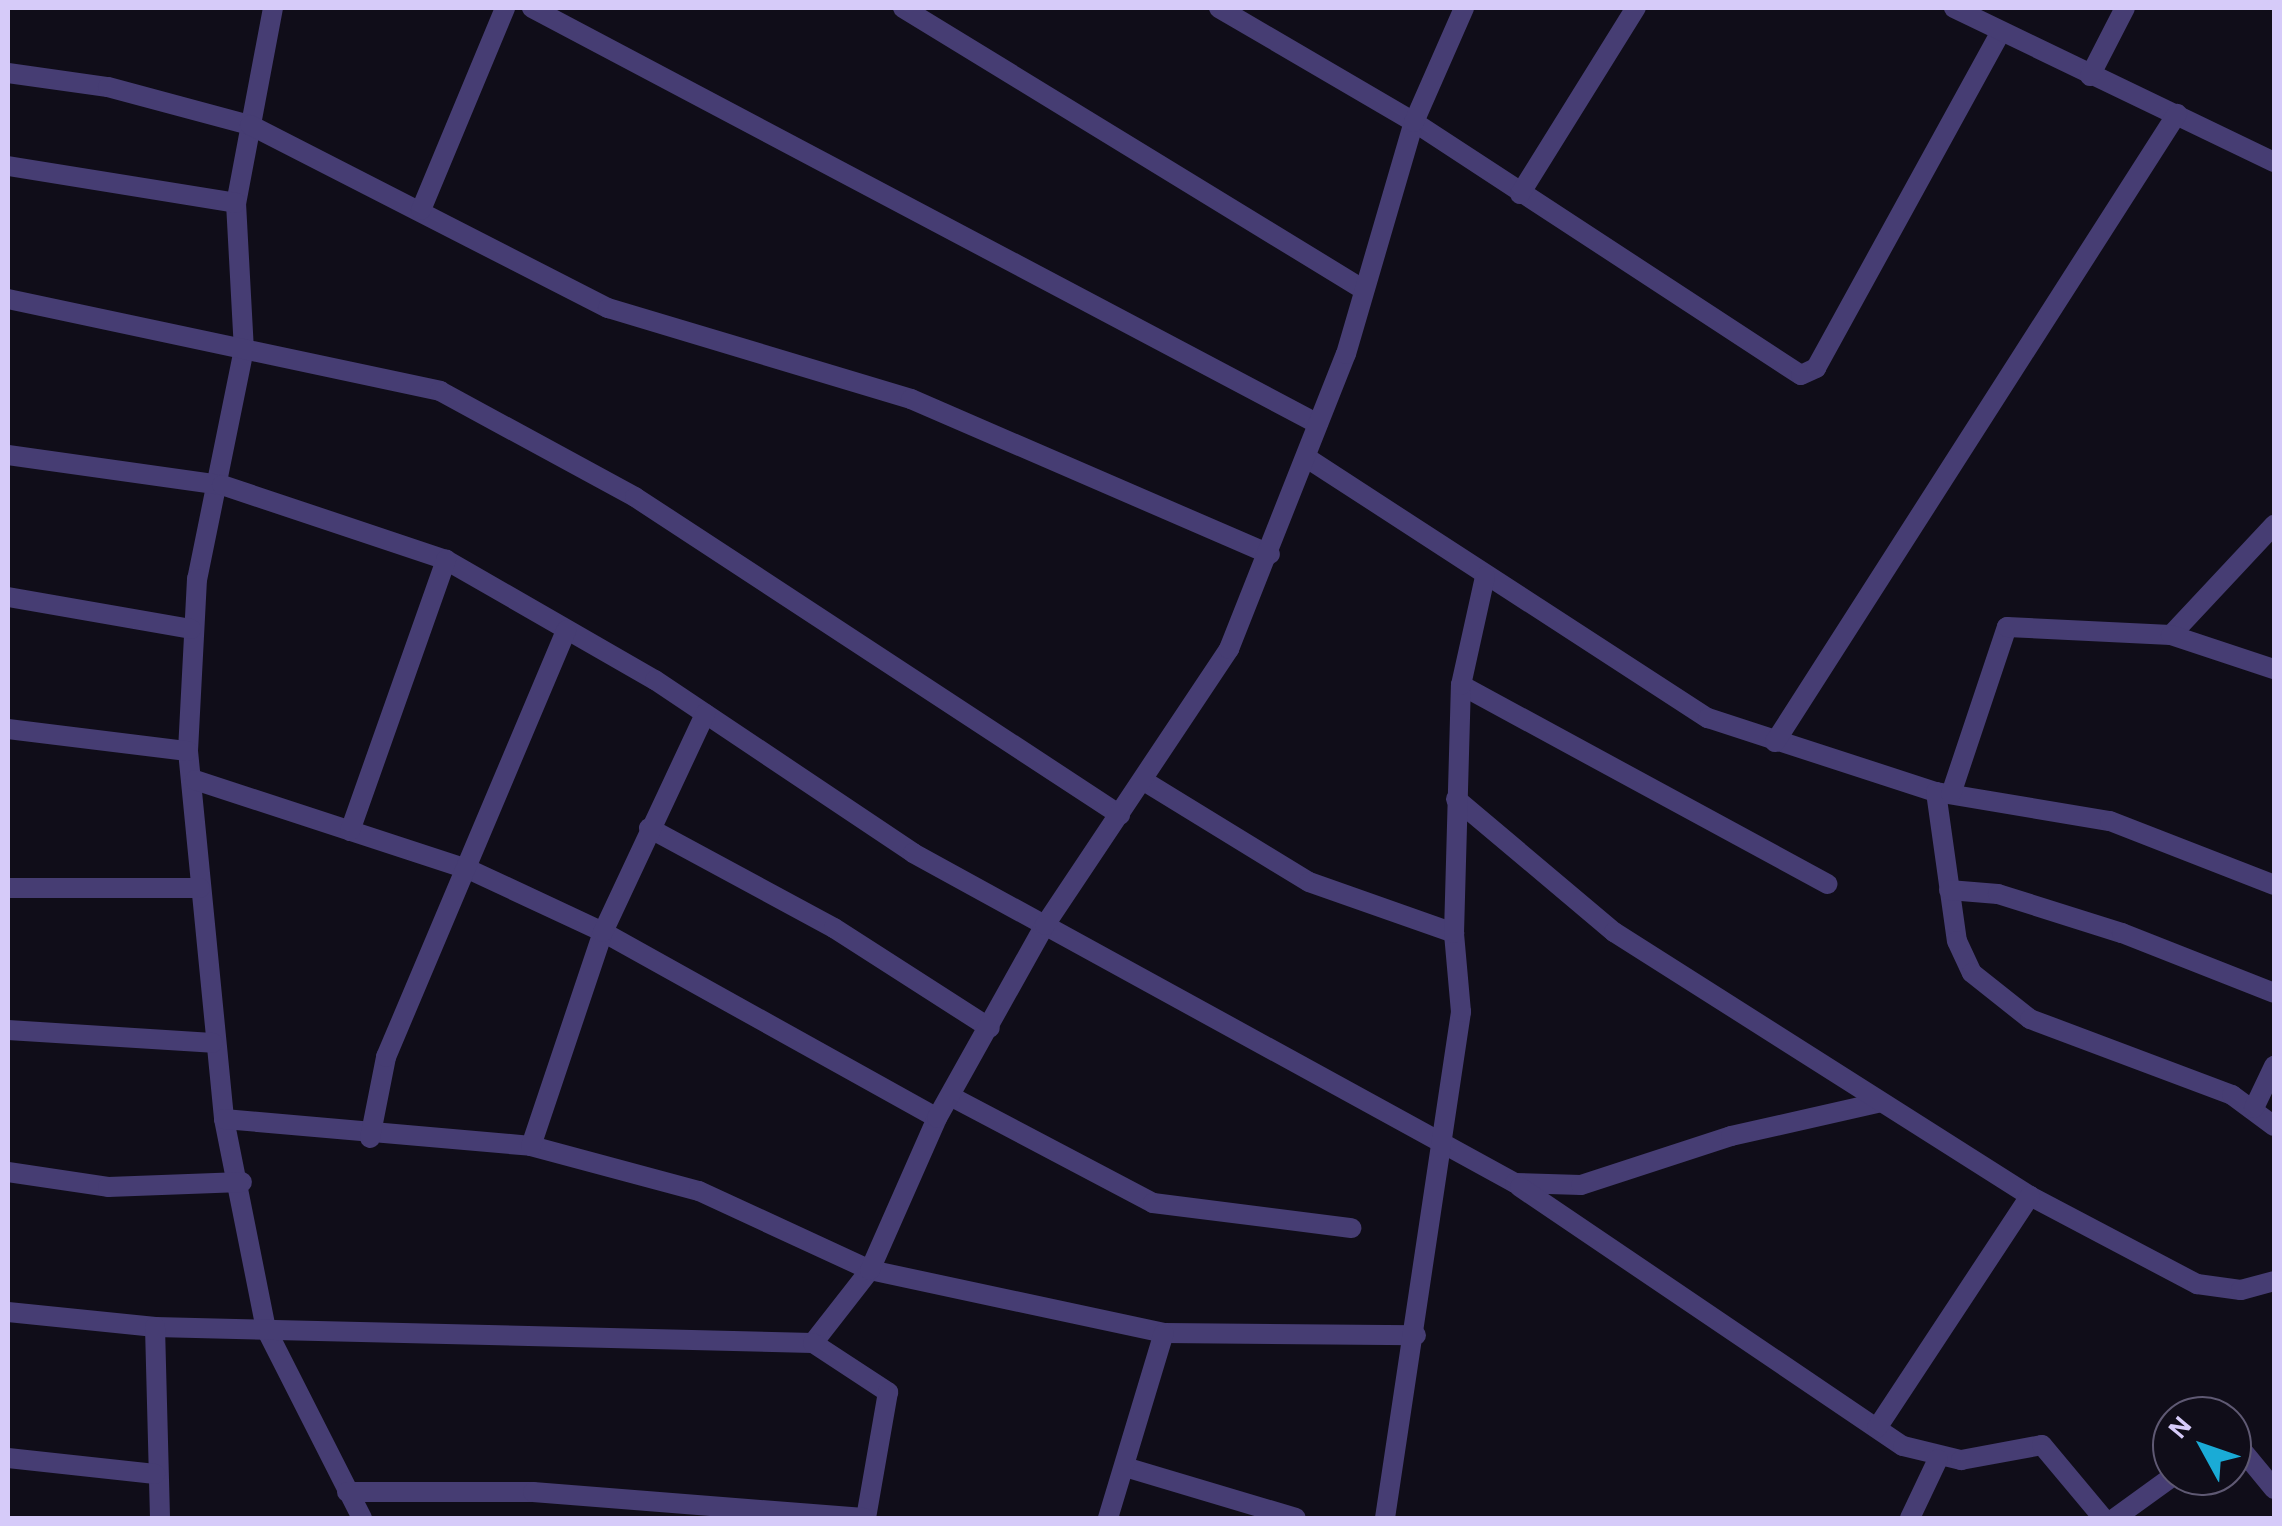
<!DOCTYPE html>
<style>
body{margin:0}
#map{position:relative;width:2282px;height:1526px;overflow:hidden;background:#100d19;font-family:"Alegreya Sans",sans-serif}
div>[style]{position:absolute}
.street>*{height:20px;margin:-10px;padding:0 10px;transform-origin:10px;border-radius:10px;background:#463d73}
span{translate:-50% -50%;white-space:nowrap;text-align:center;line-height:1.15;-webkit-text-stroke:10px #100d19;paint-order:stroke}
.frame{position:absolute;inset:0;border:10px solid #d6cbf9;pointer-events:none}
.north{position:absolute;left:2152px;top:1396px;width:100px;height:100px;box-sizing:border-box;background:#100d19;border:2px solid #5f5973;border-radius:50%;rotate:310deg;font-size:28px;font-weight:700;line-height:40px;text-align:center;color:#d6cbf9}
.north::after{content:'';display:block;margin:auto;width:35px;height:45px;background:#1aabd6;clip-path:polygon(50% 0,100% 100%,50% 72%,0 100%)}
</style>
<div id="map">
<div class="street">
<div style="left:273px;top:8px;width:198px;rotate:100.7deg"></div>
<div style="left:236px;top:203px;width:146px;rotate:86.9deg"></div>
<div style="left:244px;top:349px;width:235px;rotate:101.5deg"></div>
<div style="left:197px;top:579px;width:172px;rotate:93deg"></div>
<div style="left:188px;top:751px;width:370px;rotate:84.4deg"></div>
<div style="left:224px;top:1119px;width:214px;rotate:78.7deg"></div>
<div style="left:266px;top:1329px;width:212px;rotate:63.1deg"></div>
<div style="left:532px;top:8px;width:889px;rotate:27.89deg"></div>
<div style="left:903px;top:8px;width:540px;rotate:31.45deg"></div>
<div style="left:1219px;top:8px;width:226px;rotate:30.3deg"></div>
<div style="left:1414px;top:122px;width:462px;rotate:33.2deg"></div>
<div style="left:1801px;top:375px;width:17px;rotate:-25deg"></div>
<div style="left:1816px;top:368px;width:384px;rotate:-61.2deg"></div>
<div style="left:1954px;top:8px;width:355px;rotate:25.7deg"></div>
<div style="left:8px;top:73px;width:101px;rotate:8deg"></div>
<div style="left:108px;top:87px;width:147px;rotate:15deg"></div>
<div style="left:250px;top:125px;width:402px;rotate:27.1deg"></div>
<div style="left:608px;top:308px;width:316px;rotate:16.7deg"></div>
<div style="left:911px;top:399px;width:391px;rotate:23.4deg"></div>
<div style="left:2090px;top:76px;width:76px;rotate:-62.8deg"></div>
<div style="left:8px;top:166px;width:231px;rotate:9.2deg"></div>
<div style="left:1520px;top:194px;width:219px;rotate:-58.1deg"></div>
<div style="left:421px;top:210px;width:219px;rotate:-67.4deg"></div>
<div style="left:8px;top:299px;width:442px;rotate:12deg"></div>
<div style="left:440px;top:391px;width:222px;rotate:28.5deg"></div>
<div style="left:635px;top:497px;width:580px;rotate:33.25deg"></div>
<div style="left:8px;top:455px;width:216px;rotate:8deg"></div>
<div style="left:222px;top:485px;width:236px;rotate:18.5deg"></div>
<div style="left:446px;top:560px;width:241px;rotate:29.9deg"></div>
<div style="left:655px;top:680px;width:311px;rotate:33.8deg"></div>
<div style="left:913px;top:853px;width:687px;rotate:28.73deg"></div>
<div style="left:1515px;top:1183px;width:66px;rotate:1.7deg"></div>
<div style="left:1581px;top:1185px;width:158px;rotate:-18.1deg"></div>
<div style="left:1731px;top:1136px;width:151px;rotate:-12.7deg"></div>
<div style="left:1307px;top:458px;width:478px;rotate:33deg"></div>
<div style="left:1708px;top:718px;width:240px;rotate:18deg"></div>
<div style="left:1936px;top:792px;width:176px;rotate:9.5deg"></div>
<div style="left:2110px;top:821px;width:176px;rotate:21.3deg"></div>
<div style="left:8px;top:597px;width:186px;rotate:9.9deg"></div>
<div style="left:2171px;top:635px;width:151px;rotate:-46.9deg"></div>
<div style="left:1461px;top:685px;width:417px;rotate:28.5deg"></div>
<div style="left:8px;top:729px;width:181px;rotate:7deg"></div>
<div style="left:1775px;top:742px;width:746px;rotate:-57.38deg"></div>
<div style="left:195px;top:780px;width:287px;rotate:18.1deg"></div>
<div style="left:468px;top:869px;width:149px;rotate:25deg"></div>
<div style="left:603px;top:932px;width:382px;rotate:29.1deg"></div>
<div style="left:1144px;top:781px;width:193px;rotate:31.5deg"></div>
<div style="left:1309px;top:882px;width:154px;rotate:19.4deg"></div>
<div style="left:1936px;top:792px;width:150px;rotate:82deg"></div>
<div style="left:1957px;top:941px;width:35px;rotate:65deg"></div>
<div style="left:1972px;top:973px;width:74px;rotate:38.4deg"></div>
<div style="left:2030px;top:1019px;width:216px;rotate:20.6deg"></div>
<div style="left:2232px;top:1095px;width:52px;rotate:36.4deg"></div>
<div style="left:1951px;top:794px;width:176px;rotate:-71.5deg"></div>
<div style="left:2007px;top:627px;width:164px;rotate:2.8deg"></div>
<div style="left:2171px;top:635px;width:108px;rotate:18.3deg"></div>
<div style="left:1456px;top:799px;width:207px;rotate:40.1deg"></div>
<div style="left:1614px;top:932px;width:493px;rotate:32.4deg"></div>
<div style="left:2030px;top:1196px;width:189px;rotate:27.8deg"></div>
<div style="left:2197px;top:1284px;width:44px;rotate:7.8deg"></div>
<div style="left:2241px;top:1290px;width:34px;rotate:-15deg"></div>
<div style="left:649px;top:828px;width:210px;rotate:28.4deg"></div>
<div style="left:834px;top:928px;width:185px;rotate:32.7deg"></div>
<div style="left:350px;top:831px;width:288px;rotate:-70.5deg"></div>
<div style="left:8px;top:888px;width:192px"></div>
<div style="left:1949px;top:890px;width:49px;rotate:4.7deg"></div>
<div style="left:1998px;top:894px;width:130px;rotate:17.5deg"></div>
<div style="left:2122px;top:933px;width:163px;rotate:21.5deg"></div>
<div style="left:8px;top:1030px;width:205px;rotate:3.6deg"></div>
<div style="left:952px;top:1097px;width:227px;rotate:27.8deg"></div>
<div style="left:1153px;top:1203px;width:200px;rotate:7.2deg"></div>
<div style="left:2254px;top:1108px;width:47px;rotate:-64.5deg"></div>
<div style="left:224px;top:1119px;width:308px;rotate:5deg"></div>
<div style="left:531px;top:1146px;width:174px;rotate:15deg"></div>
<div style="left:699px;top:1191px;width:188px;rotate:24.8deg"></div>
<div style="left:870px;top:1270px;width:301px;rotate:12.1deg"></div>
<div style="left:1164px;top:1333px;width:252px;rotate:0.5deg"></div>
<div style="left:370px;top:1138px;width:83px;rotate:-78.8deg"></div>
<div style="left:386px;top:1057px;width:463px;rotate:-67.1deg"></div>
<div style="left:531px;top:1146px;width:226px;rotate:-71.4deg"></div>
<div style="left:603px;top:932px;width:241px;rotate:-64.9deg"></div>
<div style="left:8px;top:1172px;width:101px;rotate:8.5deg"></div>
<div style="left:108px;top:1187px;width:134px;rotate:-2.1deg"></div>
<div style="left:1520px;top:1187px;width:462px;rotate:34.1deg"></div>
<div style="left:1903px;top:1446px;width:60px;rotate:13.6deg"></div>
<div style="left:1961px;top:1460px;width:82px;rotate:-10.5deg"></div>
<div style="left:2042px;top:1445px;width:95px;rotate:50.1deg"></div>
<div style="left:8px;top:1312px;width:148px;rotate:5.8deg"></div>
<div style="left:155px;top:1327px;width:658px;rotate:1.39deg"></div>
<div style="left:813px;top:1343px;width:93px;rotate:-52deg"></div>
<div style="left:870px;top:1270px;width:166px;rotate:-66.2deg"></div>
<div style="left:937px;top:1118px;width:221px;rotate:-60.8deg"></div>
<div style="left:1045px;top:925px;width:332px;rotate:-56.3deg"></div>
<div style="left:1229px;top:649px;width:317px;rotate:-68.4deg"></div>
<div style="left:1346px;top:354px;width:242px;rotate:-73.7deg"></div>
<div style="left:1414px;top:122px;width:124px;rotate:-66.3deg"></div>
<div style="left:155px;top:1327px;width:191px;rotate:88.5deg"></div>
<div style="left:813px;top:1343px;width:90px;rotate:33.2deg"></div>
<div style="left:888px;top:1392px;width:128px;rotate:99.9deg"></div>
<div style="left:1877px;top:1428px;width:278px;rotate:-56.6deg"></div>
<div style="left:2232px;top:1438px;width:66px;rotate:50.5deg"></div>
<div style="left:8px;top:1458px;width:148px;rotate:6.2deg"></div>
<div style="left:1125px;top:1467px;width:178px;rotate:16.6deg"></div>
<div style="left:347px;top:1492px;width:186px"></div>
<div style="left:533px;top:1492px;width:332px;rotate:4.5deg"></div>
<div style="left:1108px;top:1518px;width:193px;rotate:-73.2deg"></div>
<div style="left:1385px;top:1518px;width:512px;rotate:-81.46deg"></div>
<div style="left:1461px;top:1012px;width:79px;rotate:-95.1deg"></div>
<div style="left:1454px;top:933px;width:248px;rotate:-88.4deg"></div>
<div style="left:1461px;top:685px;width:111px;rotate:-77.5deg"></div>
<div style="left:1910px;top:1518px;width:65px;rotate:-64.6deg"></div>
<div style="left:2115px;top:1518px;width:72px;rotate:-35.9deg"></div>
</div>
<div class="frame"></div>
<div class="north">N</div>
</div>
